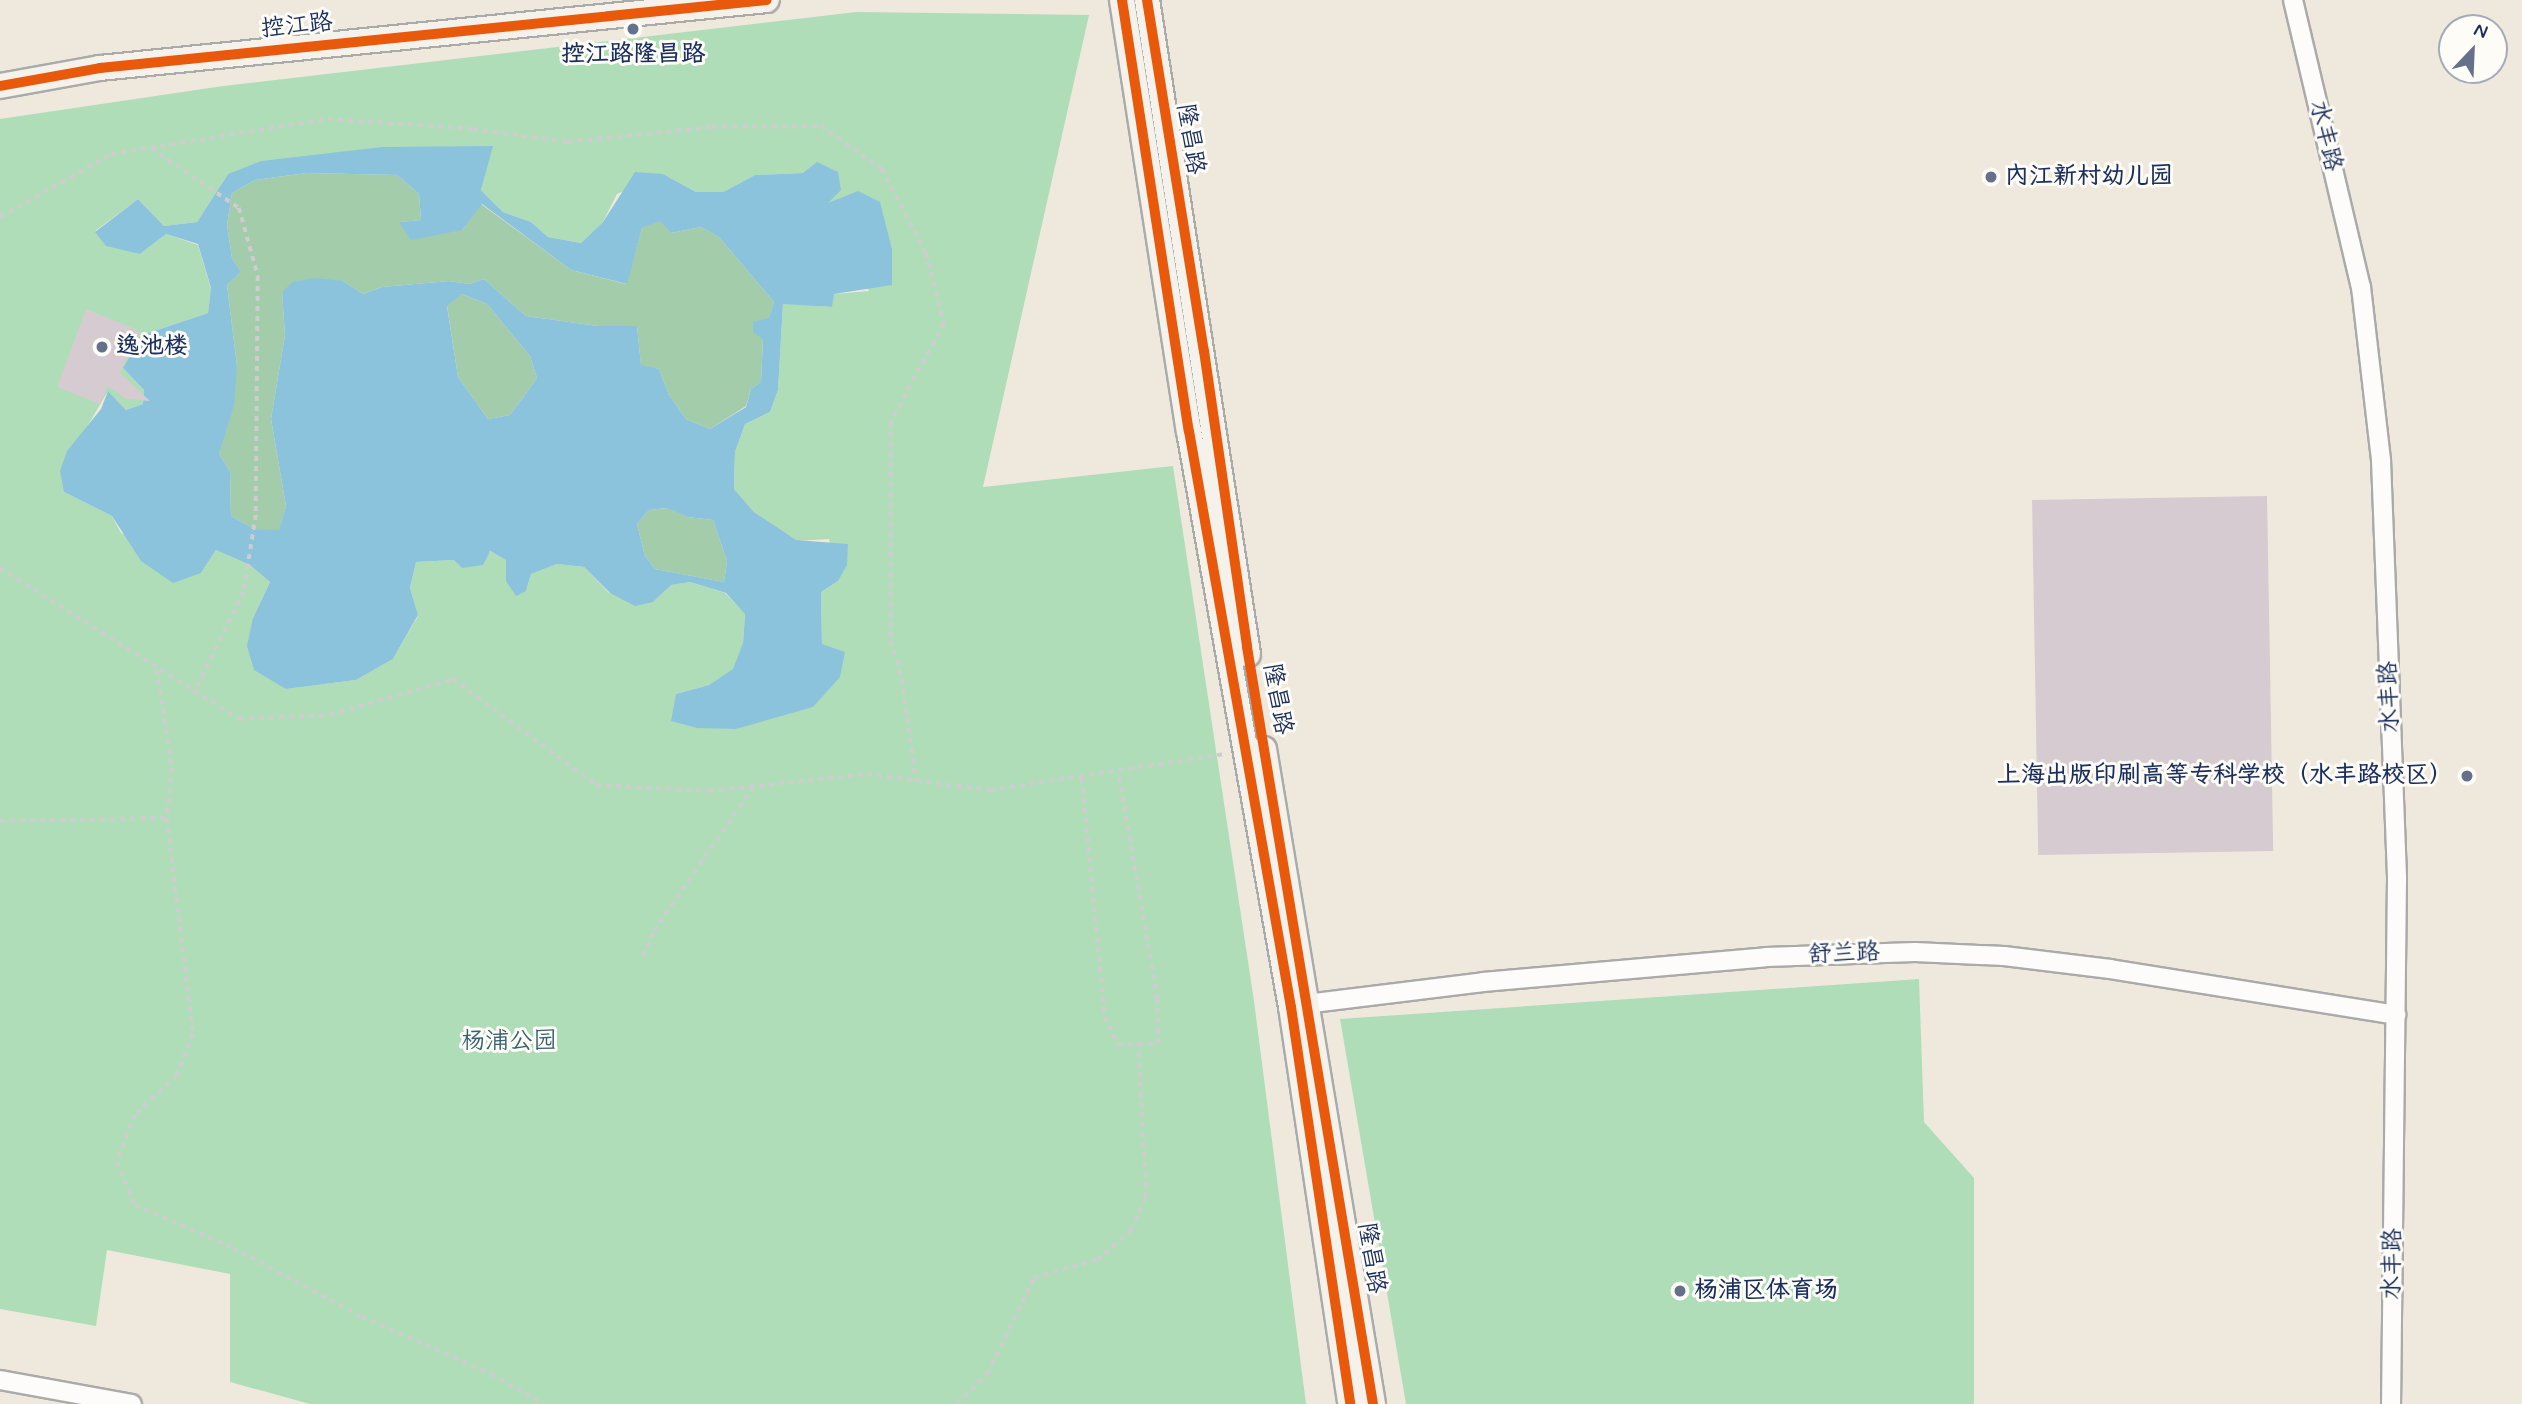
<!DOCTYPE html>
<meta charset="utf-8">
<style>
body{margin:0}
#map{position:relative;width:2522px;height:1404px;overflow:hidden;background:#efe9dd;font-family:Mynerve,"LXGW WenKai TC",sans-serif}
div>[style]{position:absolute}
.green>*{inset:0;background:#afddb8}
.forest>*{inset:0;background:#a2ccaa}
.water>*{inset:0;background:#8cc3dc}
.building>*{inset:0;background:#d5cbd1;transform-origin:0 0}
.path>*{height:3.5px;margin-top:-1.75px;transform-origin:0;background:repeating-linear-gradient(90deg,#cdcdce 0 5px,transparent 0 10px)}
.roads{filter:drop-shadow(2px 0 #aaaaa9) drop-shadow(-2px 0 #aaaaa9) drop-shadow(0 2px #aaaaa9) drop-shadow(0 -2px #aaaaa9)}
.street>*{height:18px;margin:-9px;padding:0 9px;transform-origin:9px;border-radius:9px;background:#fdfcfa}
.secondary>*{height:24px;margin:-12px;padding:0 12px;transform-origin:12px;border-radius:12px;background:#f5f2eb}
.cycleway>*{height:10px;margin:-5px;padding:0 5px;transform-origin:5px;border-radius:5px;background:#e8590c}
.dots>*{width:19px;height:19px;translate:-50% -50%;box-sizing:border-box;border:4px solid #fdfcf7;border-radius:50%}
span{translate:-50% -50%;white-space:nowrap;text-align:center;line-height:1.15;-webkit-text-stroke:6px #fdfcf7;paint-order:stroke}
.street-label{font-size:24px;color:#1b2f5e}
.poi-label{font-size:24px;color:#1b2f5e;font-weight:700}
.left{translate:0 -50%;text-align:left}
.right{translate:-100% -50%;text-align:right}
.park-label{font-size:24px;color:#386070}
.north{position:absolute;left:2438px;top:14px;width:70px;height:70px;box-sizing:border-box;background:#fdfcf7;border:2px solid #a3aaba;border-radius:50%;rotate:23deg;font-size:19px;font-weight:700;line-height:28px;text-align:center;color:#1b2f5e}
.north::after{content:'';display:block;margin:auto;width:24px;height:32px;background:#65708a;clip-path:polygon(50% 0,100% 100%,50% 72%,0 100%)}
</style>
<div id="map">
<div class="green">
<div style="clip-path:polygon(evenodd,856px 12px,1089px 15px,983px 487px,1173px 466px,1254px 1001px,1306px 1404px,310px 1404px,230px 1382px,230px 1274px,107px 1250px,96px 1326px,0 1309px,0 119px,223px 86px,856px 12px,492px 146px,481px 190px,503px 212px,531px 222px,548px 237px,581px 243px,603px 222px,617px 194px,663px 174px,696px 192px,723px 192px,755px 175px,803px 173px,825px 204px,869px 291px,834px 294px,831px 307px,783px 303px,778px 390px,770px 412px,745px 424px,735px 452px,734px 489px,754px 512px,796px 541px,829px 539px,838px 581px,821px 592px,822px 645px,773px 716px,736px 729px,676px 694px,709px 685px,733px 670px,743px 644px,745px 613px,725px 593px,690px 582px,670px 585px,653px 602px,609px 593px,584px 567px,557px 564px,531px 574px,526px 591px,506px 581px,507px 560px,489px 551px,462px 568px,455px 560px,416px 562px,410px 588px,418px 616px,393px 659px,356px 680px,286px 689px,253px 618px,270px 582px,250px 565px,216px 550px,201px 573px,121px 533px,112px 516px,64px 492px,87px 427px,108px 391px,126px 410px,143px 404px,144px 390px,123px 368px,148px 333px,208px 313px,211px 289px,198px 245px,166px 234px,140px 254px,95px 231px,138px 199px,164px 226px,197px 222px,228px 174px,492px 146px)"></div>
<div style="clip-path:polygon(1919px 979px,1924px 1122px,1974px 1178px,1974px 1404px,1406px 1404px,1340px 1019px)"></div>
</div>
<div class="forest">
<div style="clip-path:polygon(307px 173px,397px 175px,419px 194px,421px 220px,400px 222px,462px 230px,481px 204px,571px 270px,626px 284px,642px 228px,660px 220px,671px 233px,701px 227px,719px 237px,774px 302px,763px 339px,761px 382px,751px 389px,746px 406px,710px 429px,686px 419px,669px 395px,659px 369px,641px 366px,637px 326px,598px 326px,526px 316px,484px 279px,469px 284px,449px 281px,382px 287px,363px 294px,343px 281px,282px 292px,285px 335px,271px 419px,286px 506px,279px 531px,255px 529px,231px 516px,230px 471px,219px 454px,237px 366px,227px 285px,241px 272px,232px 258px,227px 225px,232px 193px,255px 180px)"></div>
<div style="clip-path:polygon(462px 294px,487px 304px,530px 356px,537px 378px,510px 415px,488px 419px,458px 377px,447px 305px)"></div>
<div style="clip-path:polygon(668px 508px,687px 517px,713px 520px,727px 561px,724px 582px,655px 569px,645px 556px,637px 524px,649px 510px)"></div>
</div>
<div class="water">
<div style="clip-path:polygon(evenodd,493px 146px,481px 190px,503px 212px,531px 222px,548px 237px,581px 243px,603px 222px,635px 172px,663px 174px,696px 192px,723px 192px,755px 175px,803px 173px,817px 162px,838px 172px,841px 190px,828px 203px,858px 191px,880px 202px,892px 249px,892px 285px,834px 294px,832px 307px,783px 304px,778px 390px,770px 412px,745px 424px,735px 452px,734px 489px,754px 512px,796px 540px,848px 544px,847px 565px,838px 581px,821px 592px,822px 644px,845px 652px,840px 677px,813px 707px,736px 729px,697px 728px,671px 721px,676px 694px,709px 685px,733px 669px,743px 643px,745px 614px,726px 593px,690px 582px,671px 585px,653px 602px,635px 606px,610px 593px,584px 567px,557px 564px,531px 574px,526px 591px,516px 596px,506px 581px,506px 560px,490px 551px,483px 565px,462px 568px,454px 560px,416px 562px,410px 588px,418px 615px,393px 659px,356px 680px,286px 689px,254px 670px,247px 646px,253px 618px,270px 582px,250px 565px,216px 550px,201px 573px,173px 583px,141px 561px,112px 516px,64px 492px,60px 471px,67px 451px,101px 409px,108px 391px,126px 410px,143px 404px,144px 390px,123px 368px,137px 345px,148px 333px,208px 313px,211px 288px,198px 244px,166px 234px,140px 254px,106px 246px,95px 232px,138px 199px,164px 226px,197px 222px,228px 174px,261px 161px,382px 147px,493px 146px,307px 173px,397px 175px,419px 194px,421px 220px,399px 222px,411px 240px,462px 230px,482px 204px,571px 270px,627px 284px,642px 228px,660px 221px,671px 233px,701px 227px,719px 237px,774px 302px,769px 318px,753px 322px,753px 332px,763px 339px,761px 382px,751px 389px,746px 407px,710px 429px,686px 419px,669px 395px,659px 369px,641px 365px,637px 326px,598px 326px,526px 316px,484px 279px,469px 284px,449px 281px,382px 287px,363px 294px,343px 281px,315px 278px,293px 282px,282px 292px,285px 335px,271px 419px,286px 506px,279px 530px,255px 529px,231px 516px,230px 471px,219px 454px,234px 405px,237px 366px,227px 285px,241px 272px,232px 258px,227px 225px,232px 193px,255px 180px,307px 173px,493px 146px,462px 294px,487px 304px,530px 356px,537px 378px,510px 415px,488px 419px,458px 377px,447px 306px,462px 294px,493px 146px,667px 508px,687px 517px,713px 520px,727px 561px,724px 582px,655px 569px,645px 556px,637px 524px,649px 510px,667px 508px)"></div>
</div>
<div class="building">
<div style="clip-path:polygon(86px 309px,140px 331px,120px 373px,150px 401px,126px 399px,108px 386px,100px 404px,57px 387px)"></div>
<div style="left:2267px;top:496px;width:355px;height:235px;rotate:89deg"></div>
</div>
<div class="path">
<div style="left:151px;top:148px;width:107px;rotate:34.3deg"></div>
<div style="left:239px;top:208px;width:71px;rotate:74.4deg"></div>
<div style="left:258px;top:276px;width:239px;rotate:90.5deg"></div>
<div style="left:256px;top:515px;width:78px;rotate:98.9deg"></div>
<div style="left:244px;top:592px;width:113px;rotate:116.3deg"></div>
<div style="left:0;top:217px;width:128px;rotate:-29.6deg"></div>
<div style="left:111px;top:154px;width:220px;rotate:-9.2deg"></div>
<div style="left:328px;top:119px;width:145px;rotate:3.9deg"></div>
<div style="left:473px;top:129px;width:95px;rotate:7.9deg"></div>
<div style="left:567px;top:142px;width:146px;rotate:-5.9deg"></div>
<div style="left:712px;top:127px;width:109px;rotate:-0.5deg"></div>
<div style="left:821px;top:126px;width:75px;rotate:35.2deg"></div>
<div style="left:882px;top:169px;width:95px;rotate:62.4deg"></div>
<div style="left:926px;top:253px;width:73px;rotate:75.8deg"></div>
<div style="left:944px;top:324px;width:111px;rotate:118.4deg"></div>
<div style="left:891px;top:422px;width:219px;rotate:90deg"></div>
<div style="left:891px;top:641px;width:40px;rotate:74deg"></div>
<div style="left:902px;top:679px;width:102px;rotate:82.1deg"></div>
<div style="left:0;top:568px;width:283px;rotate:32.3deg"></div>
<div style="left:239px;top:719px;width:91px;rotate:-2.5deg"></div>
<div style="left:330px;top:715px;width:128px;rotate:-16.3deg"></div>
<div style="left:453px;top:679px;width:178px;rotate:36.5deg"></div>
<div style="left:596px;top:785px;width:113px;rotate:3deg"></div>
<div style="left:709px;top:791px;width:159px;rotate:-6.1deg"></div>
<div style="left:867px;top:774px;width:124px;rotate:7.4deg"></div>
<div style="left:990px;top:790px;width:238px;rotate:-8.7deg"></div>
<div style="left:157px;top:670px;width:99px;rotate:81.3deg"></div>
<div style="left:172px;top:768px;width:50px;rotate:95.7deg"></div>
<div style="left:167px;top:818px;width:218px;rotate:83.1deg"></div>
<div style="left:193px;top:1034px;width:45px;rotate:110.9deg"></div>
<div style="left:177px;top:1076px;width:57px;rotate:137.1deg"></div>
<div style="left:135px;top:1115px;width:50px;rotate:111deg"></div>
<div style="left:117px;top:1162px;width:47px;rotate:67.3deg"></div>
<div style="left:135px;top:1205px;width:107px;rotate:23.7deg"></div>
<div style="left:233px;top:1248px;width:146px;rotate:28.1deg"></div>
<div style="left:362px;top:1317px;width:141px;rotate:23.8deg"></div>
<div style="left:491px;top:1374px;width:61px;rotate:29.5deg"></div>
<div style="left:1082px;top:778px;width:240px;rotate:84.5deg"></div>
<div style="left:1105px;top:1017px;width:31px;rotate:65deg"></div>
<div style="left:1118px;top:1045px;width:40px;rotate:-2.9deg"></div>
<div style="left:1158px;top:1043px;width:44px;rotate:-91.3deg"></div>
<div style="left:1157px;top:999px;width:230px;rotate:-99.7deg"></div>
<div style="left:0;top:821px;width:167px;rotate:-1deg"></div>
<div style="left:643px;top:956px;width:27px;rotate:-66deg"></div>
<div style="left:654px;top:931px;width:175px;rotate:-55.5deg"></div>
<div style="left:957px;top:1404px;width:42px;rotate:-45deg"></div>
<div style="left:987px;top:1374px;width:107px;rotate:-63.9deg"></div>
<div style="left:1034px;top:1278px;width:66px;rotate:-15.9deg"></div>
<div style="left:1097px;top:1260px;width:45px;rotate:-41.4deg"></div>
<div style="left:1131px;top:1230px;width:36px;rotate:-66deg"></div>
<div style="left:1146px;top:1197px;width:153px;rotate:-93deg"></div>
</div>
<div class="roads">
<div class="street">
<div style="left:2293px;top:0;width:295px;rotate:76.7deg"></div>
<div style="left:2361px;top:287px;width:174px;rotate:83.4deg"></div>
<div style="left:2381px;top:460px;width:419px;rotate:87.8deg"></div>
<div style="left:2397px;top:879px;width:525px;rotate:90.65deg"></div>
<div style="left:1297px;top:1005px;width:187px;rotate:-7deg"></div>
<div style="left:1483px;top:982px;width:284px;rotate:-5deg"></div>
<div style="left:1766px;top:957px;width:149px;rotate:-1.9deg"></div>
<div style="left:1915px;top:952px;width:89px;rotate:2.6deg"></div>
<div style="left:2004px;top:956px;width:107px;rotate:7deg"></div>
<div style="left:2110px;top:969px;width:290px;rotate:9.1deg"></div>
<div style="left:0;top:1380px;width:134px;rotate:10.3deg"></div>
</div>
<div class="secondary">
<div style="left:1122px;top:0;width:436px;rotate:81.2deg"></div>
<div style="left:1189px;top:431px;width:585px;rotate:79.96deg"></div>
<div style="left:1291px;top:1007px;width:401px;rotate:81.5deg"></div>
<div style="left:1147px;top:0;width:662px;rotate:81.22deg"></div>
<div style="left:0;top:86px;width:102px;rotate:-10.2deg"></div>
<div style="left:100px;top:68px;width:670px;rotate:-5.82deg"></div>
<div style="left:1264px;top:749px;width:664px;rotate:80.55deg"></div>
</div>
</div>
<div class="cycleway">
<div style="left:1122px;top:0;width:436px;rotate:81.2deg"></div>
<div style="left:1189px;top:431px;width:585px;rotate:79.96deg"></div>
<div style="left:1291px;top:1007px;width:401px;rotate:81.5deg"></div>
<div style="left:1147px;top:0;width:356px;rotate:80.8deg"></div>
<div style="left:1204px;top:351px;width:299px;rotate:81.7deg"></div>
<div style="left:1247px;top:647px;width:767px;rotate:80.55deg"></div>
<div style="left:0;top:86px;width:102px;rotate:-10.2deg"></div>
<div style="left:100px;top:68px;width:670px;rotate:-5.82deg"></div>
</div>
<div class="dots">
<div style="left:633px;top:29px;background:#65708a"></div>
<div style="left:1991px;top:177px;background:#65708a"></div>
<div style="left:102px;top:347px;background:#65708a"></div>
<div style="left:2467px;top:776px;background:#65708a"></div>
<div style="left:1680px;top:1291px;background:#65708a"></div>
</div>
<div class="street-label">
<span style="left:297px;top:26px;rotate:-6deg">控江路</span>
<span style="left:2325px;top:136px;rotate:77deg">水丰路</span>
<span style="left:1190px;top:139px;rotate:81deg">隆昌路</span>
<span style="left:2390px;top:697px;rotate:-92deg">水丰路</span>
<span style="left:1277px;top:699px;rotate:80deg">隆昌路</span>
<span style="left:1844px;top:954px;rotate:-2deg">舒兰路</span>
<span style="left:1371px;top:1258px;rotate:81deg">隆昌路</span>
<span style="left:2393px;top:1264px;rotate:-89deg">水丰路</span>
</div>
<div class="poi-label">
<span style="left:633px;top:55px">控江路隆昌路</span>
<span class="left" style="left:2005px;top:177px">内江新村幼儿园</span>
<span class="left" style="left:116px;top:347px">逸池楼</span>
<span class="right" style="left:2453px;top:776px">上海出版印刷高等专科学校（水丰路校区）</span>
<span class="left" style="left:1694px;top:1291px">杨浦区体育场</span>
</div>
<div class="park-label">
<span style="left:509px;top:1042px">杨浦公园</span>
</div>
<div class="north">N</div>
</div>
